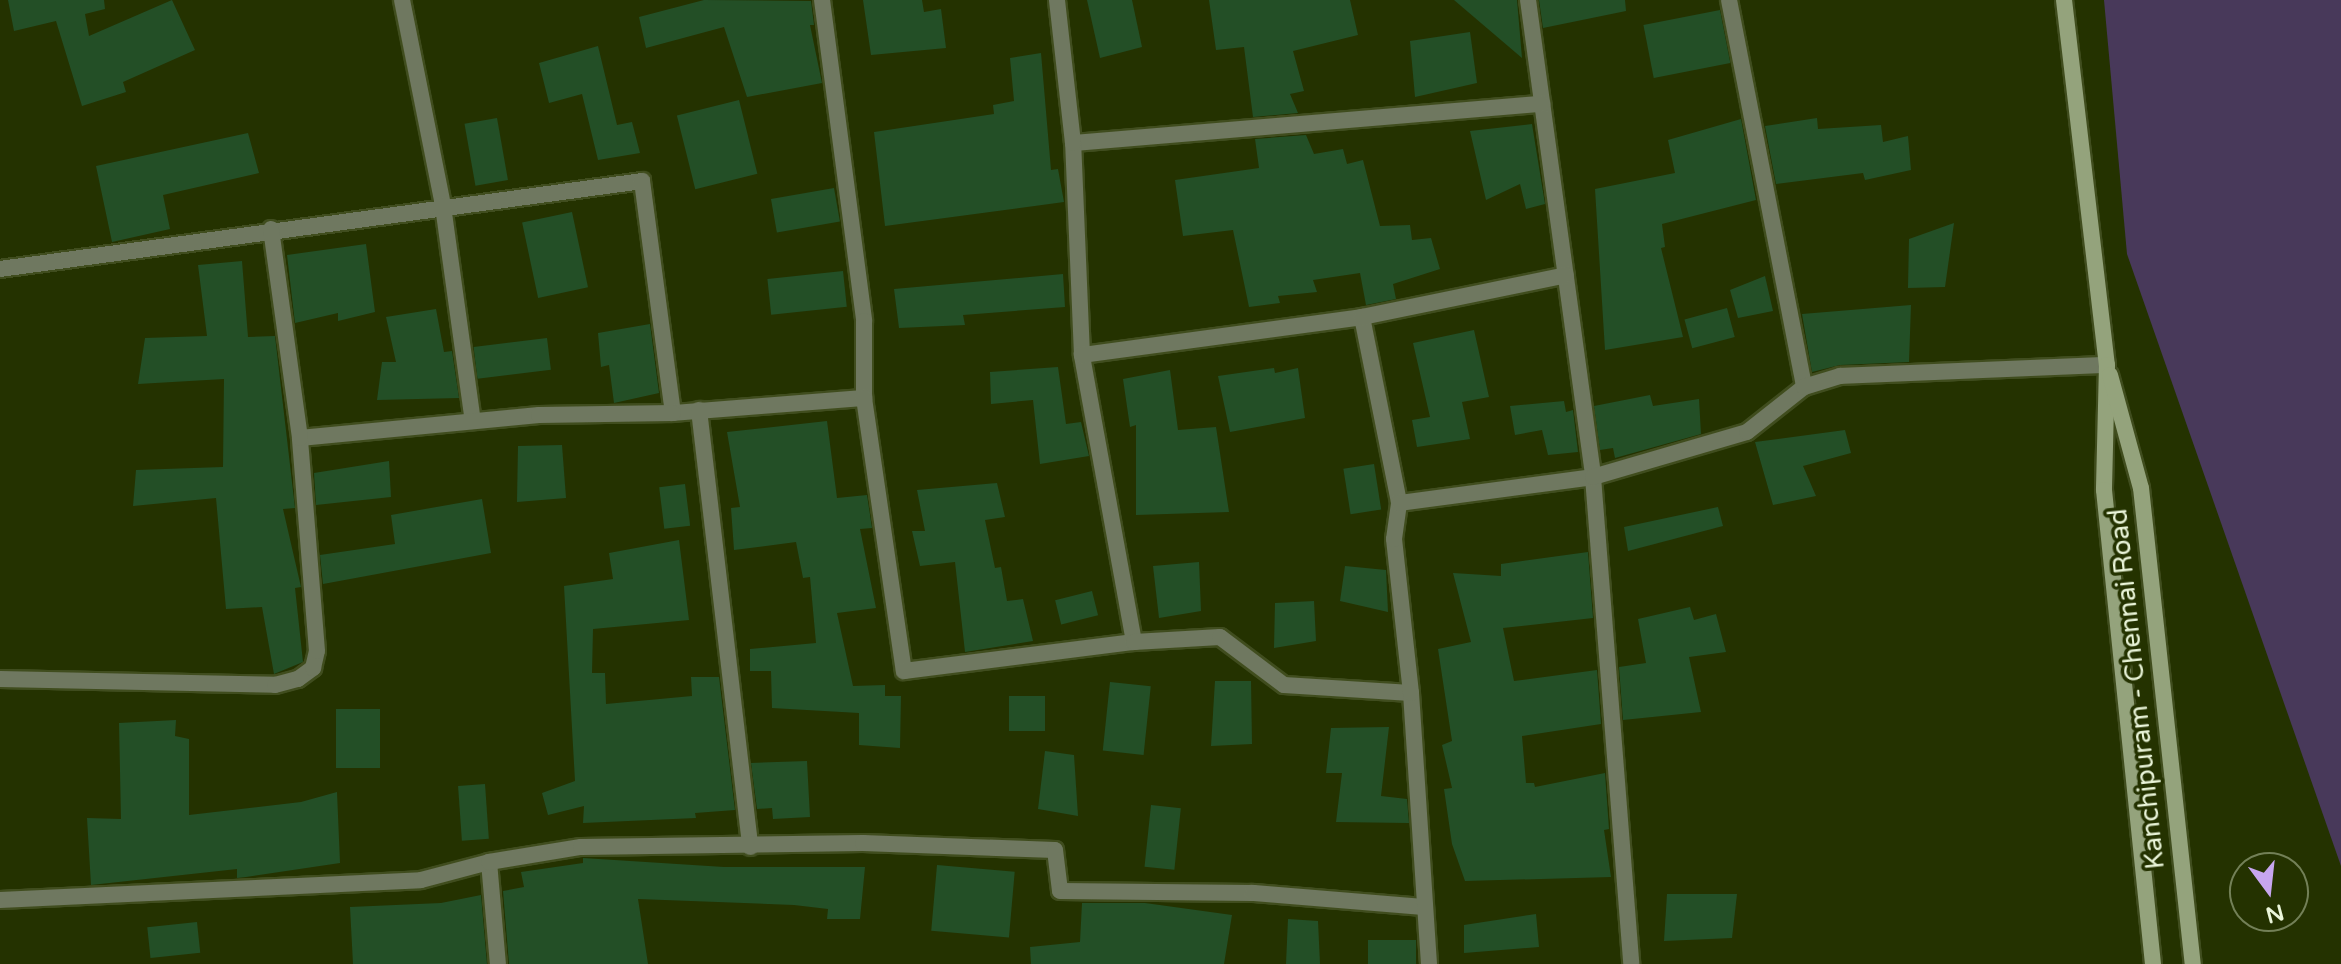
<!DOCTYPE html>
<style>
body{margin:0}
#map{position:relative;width:2341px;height:964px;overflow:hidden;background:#243200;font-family:"Varela Round",sans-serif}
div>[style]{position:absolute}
.green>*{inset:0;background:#48395a}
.building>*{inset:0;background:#234f26;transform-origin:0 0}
.roads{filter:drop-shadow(2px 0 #404d1e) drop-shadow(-2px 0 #404d1e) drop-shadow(0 2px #404d1e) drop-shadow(0 -2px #404d1e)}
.street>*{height:16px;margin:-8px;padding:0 8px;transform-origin:8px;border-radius:8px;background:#6f7860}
.secondary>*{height:16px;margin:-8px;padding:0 8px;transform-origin:8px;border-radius:8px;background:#94a37c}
span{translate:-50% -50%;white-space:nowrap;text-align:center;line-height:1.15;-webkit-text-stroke:7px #243200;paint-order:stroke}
.street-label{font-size:26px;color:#eaf5d9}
.north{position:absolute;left:2229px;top:852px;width:80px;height:80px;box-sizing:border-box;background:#243200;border:2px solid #738057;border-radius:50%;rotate:165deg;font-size:22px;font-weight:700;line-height:32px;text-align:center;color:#eaf5d9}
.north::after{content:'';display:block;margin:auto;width:28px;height:36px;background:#c7a6ef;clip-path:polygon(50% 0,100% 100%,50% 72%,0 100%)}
</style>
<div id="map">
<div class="green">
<div style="clip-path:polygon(2104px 0,2341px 0,2341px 866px,2127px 254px)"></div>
</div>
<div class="building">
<div style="clip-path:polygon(8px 0,104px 0,105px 9px,85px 14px,89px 36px,172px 0,195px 50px,123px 82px,126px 92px,82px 106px,56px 21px,14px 31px)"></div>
<div style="clip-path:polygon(704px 0,811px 1px,814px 25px,810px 25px,822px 83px,747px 97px,724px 27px,646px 48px,639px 17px)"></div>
<div style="clip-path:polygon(863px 0,922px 0,924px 12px,941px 9px,946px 48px,871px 55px)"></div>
<div style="clip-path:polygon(1087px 0,1132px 0,1142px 47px,1100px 58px)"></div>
<div style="clip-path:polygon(1209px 0,1350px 0,1358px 35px,1293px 51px,1304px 91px,1290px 94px,1298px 113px,1253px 117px,1244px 47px,1216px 50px)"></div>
<div style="clip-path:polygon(1454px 0,1517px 0,1522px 58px)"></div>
<div style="clip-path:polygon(1539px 0,1625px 0,1626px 11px,1543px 28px)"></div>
<div style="left:1720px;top:10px;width:54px;height:78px;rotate:79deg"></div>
<div style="clip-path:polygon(1470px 32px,1477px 83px,1415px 97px,1410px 41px)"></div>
<div style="clip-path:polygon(598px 46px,617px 125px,632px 122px,640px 153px,598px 160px,582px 94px,549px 103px,539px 63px)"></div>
<div style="clip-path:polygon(1041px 53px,1051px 170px,1058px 169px,1064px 202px,885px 226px,874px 132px,994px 114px,993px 105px,1014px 101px,1010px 58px)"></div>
<div style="left:739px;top:100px;width:76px;height:64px;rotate:76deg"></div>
<div style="left:497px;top:118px;width:63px;height:33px;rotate:80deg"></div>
<div style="clip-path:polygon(1817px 118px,1818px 129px,1881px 125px,1883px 142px,1908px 136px,1911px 170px,1865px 180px,1863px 173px,1776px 184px,1765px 126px)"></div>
<div style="clip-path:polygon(1741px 119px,1756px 200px,1662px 224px,1665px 247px,1661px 248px,1683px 337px,1605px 350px,1595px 189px,1675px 173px,1668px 140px)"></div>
<div style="clip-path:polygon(1532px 124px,1545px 204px,1526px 209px,1520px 184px,1486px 200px,1470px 131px)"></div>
<div style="clip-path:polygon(248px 133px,259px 173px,163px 195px,170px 229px,112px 242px,96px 166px)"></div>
<div style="clip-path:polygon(1306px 135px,1314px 154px,1343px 149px,1347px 164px,1363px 160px,1380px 226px,1410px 225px,1412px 240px,1431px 238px,1440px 269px,1393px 284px,1396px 299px,1366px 305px,1360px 273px,1313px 280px,1317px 292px,1278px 296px,1280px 303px,1249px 307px,1233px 230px,1183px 236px,1175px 180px,1259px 168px,1255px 139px)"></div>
<div style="left:834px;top:188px;width:34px;height:64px;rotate:80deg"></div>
<div style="left:572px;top:212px;width:77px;height:51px;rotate:78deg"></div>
<div style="clip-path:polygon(1954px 223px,1945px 287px,1908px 288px,1909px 239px)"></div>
<div style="clip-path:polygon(366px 244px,375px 312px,338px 321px,338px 313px,295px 323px,287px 255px)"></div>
<div style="clip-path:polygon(242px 261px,248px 337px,275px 336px,295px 508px,283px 509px,301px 587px,295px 588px,303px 662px,274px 674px,262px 607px,226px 609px,216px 498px,133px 506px,136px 470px,223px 467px,224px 379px,138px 384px,145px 338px,207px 336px,198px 265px)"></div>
<div style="left:843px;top:271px;width:36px;height:76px;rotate:84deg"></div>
<div style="clip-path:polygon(1063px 274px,1065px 307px,963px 315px,965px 325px,899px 328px,894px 289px)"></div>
<div style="clip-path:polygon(1765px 276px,1773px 311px,1738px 318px,1730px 290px)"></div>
<div style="clip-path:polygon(1911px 305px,1909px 362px,1840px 365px,1812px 372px,1802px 314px)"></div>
<div style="left:1727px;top:308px;width:30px;height:44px;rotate:75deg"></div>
<div style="clip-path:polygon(436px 309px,444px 352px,452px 351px,459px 398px,377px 400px,382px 362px,396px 362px,386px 317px)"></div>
<div style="clip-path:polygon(650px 324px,659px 393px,614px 403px,609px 365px,601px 367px,598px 333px)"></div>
<div style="clip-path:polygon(1474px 330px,1489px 397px,1462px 402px,1470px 439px,1417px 447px,1412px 420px,1430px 417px,1413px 343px)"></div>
<div style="left:547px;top:338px;width:32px;height:74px;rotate:83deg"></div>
<div style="clip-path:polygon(1058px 367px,1066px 424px,1081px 422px,1089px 456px,1040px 464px,1033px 400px,991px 404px,990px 372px)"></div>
<div style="clip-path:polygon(1274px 368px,1275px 373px,1298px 368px,1305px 418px,1230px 432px,1218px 376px)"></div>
<div style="clip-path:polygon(1170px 370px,1178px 430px,1216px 427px,1229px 512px,1136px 515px,1136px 425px,1130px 427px,1123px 379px)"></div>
<div style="clip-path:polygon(1650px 395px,1653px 406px,1699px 399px,1701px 434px,1615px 458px,1613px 448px,1600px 450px,1594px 406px)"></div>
<div style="clip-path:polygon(1564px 401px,1566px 412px,1573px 410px,1578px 452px,1548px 455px,1542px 430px,1515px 435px,1510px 406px)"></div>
<div style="clip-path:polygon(827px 421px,837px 498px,867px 495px,872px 528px,860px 529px,876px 608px,837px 613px,853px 686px,885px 685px,885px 696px,901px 696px,900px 748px,859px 745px,859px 713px,772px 708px,771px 671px,750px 671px,750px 649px,816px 643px,810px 577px,803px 578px,796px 542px,734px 550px,731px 508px,740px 507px,727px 432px)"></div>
<div style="clip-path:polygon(1845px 430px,1851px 453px,1803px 466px,1816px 496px,1773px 505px,1755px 442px)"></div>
<div style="clip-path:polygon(562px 445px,566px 498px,517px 502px,518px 446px)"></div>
<div style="clip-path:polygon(389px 461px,391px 497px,316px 505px,314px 473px)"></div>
<div style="left:1374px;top:464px;width:46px;height:31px;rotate:81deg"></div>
<div style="clip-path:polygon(997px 483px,1005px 517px,985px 520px,995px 568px,1001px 567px,1007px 601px,1023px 599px,1033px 641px,965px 652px,955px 562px,920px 566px,912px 531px,925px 531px,917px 490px)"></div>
<div style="left:685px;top:484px;width:42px;height:26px;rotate:83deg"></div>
<div style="clip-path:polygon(482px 499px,491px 553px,323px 584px,320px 555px,395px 544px,391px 515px)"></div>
<div style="clip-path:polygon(1718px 507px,1723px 526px,1628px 551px,1624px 527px)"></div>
<div style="clip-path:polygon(679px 540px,689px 620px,593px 629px,592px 673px,605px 673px,606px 704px,692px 696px,691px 677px,719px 677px,735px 810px,695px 813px,696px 818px,583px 823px,584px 806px,548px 815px,542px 793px,575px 781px,564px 586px,613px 579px,609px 553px)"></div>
<div style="clip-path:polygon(1588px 552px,1593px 618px,1503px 628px,1514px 681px,1597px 670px,1601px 724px,1522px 736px,1526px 783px,1534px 783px,1535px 787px,1605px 773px,1609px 829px,1604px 830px,1611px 877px,1465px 881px,1452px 844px,1444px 789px,1452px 788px,1442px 745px,1452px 741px,1438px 649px,1471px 642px,1453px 573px,1501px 576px,1501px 564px)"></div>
<div style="clip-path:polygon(1199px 562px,1201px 611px,1159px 618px,1153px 566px)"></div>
<div style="clip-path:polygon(1345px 566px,1386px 570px,1388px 612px,1340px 601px)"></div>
<div style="left:1092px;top:591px;width:25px;height:38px;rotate:76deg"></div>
<div style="clip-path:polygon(1314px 601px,1316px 641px,1274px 648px,1275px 603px)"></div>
<div style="clip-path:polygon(1690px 607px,1694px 620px,1716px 614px,1726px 652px,1689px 657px,1701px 712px,1623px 720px,1619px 667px,1646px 663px,1638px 619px)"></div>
<div style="clip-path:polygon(1215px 681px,1251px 681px,1252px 744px,1211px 746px)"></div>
<div style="left:1110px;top:682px;width:41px;height:69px;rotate:6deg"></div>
<div style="left:1009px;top:696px;width:36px;height:35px"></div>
<div style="left:336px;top:709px;width:44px;height:59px"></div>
<div style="clip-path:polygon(176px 720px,175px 736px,189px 739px,189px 815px,301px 802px,337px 792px,340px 863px,246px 877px,237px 878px,237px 869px,91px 885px,87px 818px,121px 819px,119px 723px)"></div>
<div style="clip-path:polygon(1389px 727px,1381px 796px,1407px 799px,1409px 823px,1336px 822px,1342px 773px,1326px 773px,1331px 728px)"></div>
<div style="clip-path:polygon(1045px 751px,1074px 755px,1078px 816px,1038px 809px)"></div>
<div style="clip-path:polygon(807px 761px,810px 817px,773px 819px,772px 808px,757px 809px,751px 763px)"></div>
<div style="left:485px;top:784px;width:55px;height:27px;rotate:86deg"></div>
<div style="left:1151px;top:805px;width:30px;height:62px;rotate:6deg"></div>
<div style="clip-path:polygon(583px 858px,724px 867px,865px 867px,860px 919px,827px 919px,828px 909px,794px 905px,638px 899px,648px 964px,509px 964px,503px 891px,524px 887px,521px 872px,583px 863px)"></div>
<div style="left:937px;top:865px;width:78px;height:66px;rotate:5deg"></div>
<div style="clip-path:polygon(1667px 894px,1737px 894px,1732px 938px,1664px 941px)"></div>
<div style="clip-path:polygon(481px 895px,487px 964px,353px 964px,350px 907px,441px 903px)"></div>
<div style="clip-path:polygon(1082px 903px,1145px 903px,1232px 915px,1224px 964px,1031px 964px,1030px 947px,1080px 942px)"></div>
<div style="clip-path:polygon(1536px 914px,1539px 947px,1464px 953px,1464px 925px)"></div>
<div style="clip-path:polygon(1288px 919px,1318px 921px,1320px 964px,1286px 964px)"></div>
<div style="left:197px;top:922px;width:31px;height:50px;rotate:84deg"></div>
<div style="left:1368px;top:940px;width:48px;height:24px"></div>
</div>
<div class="roads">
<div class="street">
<div style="left:402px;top:0;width:210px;rotate:78.7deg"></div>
<div style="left:443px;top:206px;width:217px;rotate:82.1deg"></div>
<div style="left:822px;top:0;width:324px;rotate:82.5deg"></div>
<div style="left:864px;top:321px;width:77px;rotate:90deg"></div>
<div style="left:1528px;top:0;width:481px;rotate:82.2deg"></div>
<div style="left:1593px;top:477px;width:488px;rotate:85.5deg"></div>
<div style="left:1729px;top:0;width:394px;rotate:79deg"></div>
<div style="left:1073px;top:143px;width:471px;rotate:-4.8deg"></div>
<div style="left:0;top:269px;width:648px;rotate:-7.8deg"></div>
<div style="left:642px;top:181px;width:234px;rotate:82.4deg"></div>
<div style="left:673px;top:413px;width:192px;rotate:-4.5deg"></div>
<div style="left:864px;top:398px;width:276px;rotate:81.7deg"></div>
<div style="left:904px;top:671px;width:232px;rotate:-7.2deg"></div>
<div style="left:1134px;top:642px;width:292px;rotate:-100.3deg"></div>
<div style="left:1082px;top:355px;width:212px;rotate:-92.4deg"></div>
<div style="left:1073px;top:143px;width:144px;rotate:-96.4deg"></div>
<div style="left:1362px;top:317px;width:190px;rotate:78.7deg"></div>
<div style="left:1082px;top:355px;width:283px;rotate:-7.7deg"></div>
<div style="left:1362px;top:317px;width:208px;rotate:-11.6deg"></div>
<div style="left:699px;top:410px;width:440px;rotate:83.3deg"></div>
<div style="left:300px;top:438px;width:240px;rotate:-5.5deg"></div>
<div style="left:539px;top:415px;width:134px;rotate:-0.9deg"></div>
<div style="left:1134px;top:642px;width:86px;rotate:-3.3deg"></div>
<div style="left:1220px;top:637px;width:80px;rotate:36.9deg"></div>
<div style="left:1284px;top:685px;width:127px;rotate:3.6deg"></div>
<div style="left:0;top:679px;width:275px;rotate:1.2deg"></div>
<div style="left:275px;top:685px;width:24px;rotate:-15deg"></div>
<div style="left:298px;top:679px;width:19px;rotate:-36deg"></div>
<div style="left:313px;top:668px;width:17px;rotate:-77deg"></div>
<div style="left:317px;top:651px;width:214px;rotate:-94.6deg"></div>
<div style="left:300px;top:438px;width:211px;rotate:-97.9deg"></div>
<div style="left:489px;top:862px;width:102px;rotate:85deg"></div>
<div style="left:0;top:900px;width:421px;rotate:-2.7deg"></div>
<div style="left:421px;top:880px;width:70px;rotate:-14.8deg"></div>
<div style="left:489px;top:862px;width:93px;rotate:-9.3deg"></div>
<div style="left:581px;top:847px;width:282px;rotate:-0.8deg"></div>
<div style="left:863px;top:843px;width:192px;rotate:2.1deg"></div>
<div style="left:1055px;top:850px;width:41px;rotate:83deg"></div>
<div style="left:1060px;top:891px;width:193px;rotate:0.6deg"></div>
<div style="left:1253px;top:893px;width:172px;rotate:4.7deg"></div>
<div style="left:1429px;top:964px;width:272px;rotate:-93.8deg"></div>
<div style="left:1411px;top:693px;width:155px;rotate:-96.3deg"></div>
<div style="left:1394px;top:539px;width:36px;rotate:-82deg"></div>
<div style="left:1399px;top:503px;width:196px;rotate:-7.6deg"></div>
<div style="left:1593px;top:477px;width:160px;rotate:-16.3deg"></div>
<div style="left:1747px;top:432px;width:73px;rotate:-38.3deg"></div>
<div style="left:1804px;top:387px;width:38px;rotate:-17deg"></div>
<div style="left:1840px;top:376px;width:267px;rotate:-2.4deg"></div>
</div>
<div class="secondary">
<div style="left:2064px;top:0;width:368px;rotate:83.3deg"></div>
<div style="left:2107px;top:365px;width:125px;rotate:91.4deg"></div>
<div style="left:2104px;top:490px;width:477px;rotate:84.1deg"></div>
<div style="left:2110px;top:375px;width:117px;rotate:74.7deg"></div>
<div style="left:2141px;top:488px;width:479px;rotate:83.8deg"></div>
</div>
</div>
<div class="street-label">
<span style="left:2137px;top:689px;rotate:-96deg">Kanchipuram - Chennai Road</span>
</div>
<div class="north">N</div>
</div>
